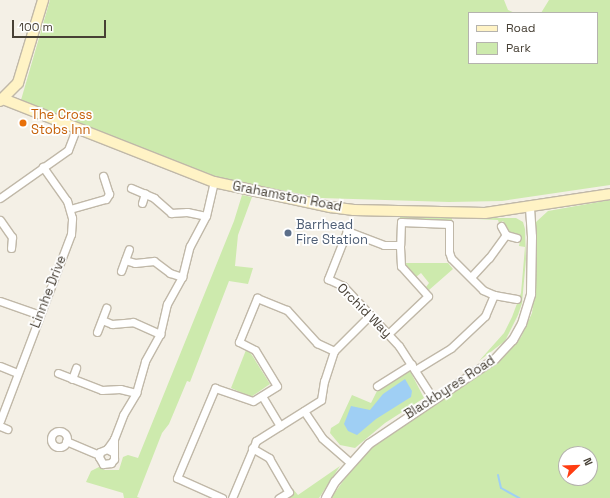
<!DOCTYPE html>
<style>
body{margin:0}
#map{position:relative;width:610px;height:498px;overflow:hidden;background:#f4f0e6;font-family:"Space Grotesk",sans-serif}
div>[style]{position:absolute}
.green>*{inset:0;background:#cdeaad;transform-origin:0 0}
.water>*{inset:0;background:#9fcff4}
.stream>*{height:2px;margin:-1px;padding:0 1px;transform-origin:1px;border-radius:1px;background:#9fcff4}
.roads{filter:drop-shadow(1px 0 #c0b8a8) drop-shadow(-1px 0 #c0b8a8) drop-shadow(0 1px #c0b8a8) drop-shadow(0 -1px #c0b8a8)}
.minor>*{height:7px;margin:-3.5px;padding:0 3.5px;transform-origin:3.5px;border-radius:3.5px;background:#fff}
.minor>.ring{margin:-3.5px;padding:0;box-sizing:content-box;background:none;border:7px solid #fff;border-radius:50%}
.tertiary>*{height:8px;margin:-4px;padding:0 4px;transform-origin:4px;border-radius:4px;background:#fff}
.secondary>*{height:10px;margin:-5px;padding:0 5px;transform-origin:5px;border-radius:5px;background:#fff3c5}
.dots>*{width:11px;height:11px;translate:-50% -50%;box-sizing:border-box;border:2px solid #fff;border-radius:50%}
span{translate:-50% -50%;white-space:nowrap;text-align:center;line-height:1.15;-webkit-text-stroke:3.5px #fff;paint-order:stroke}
.food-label{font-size:13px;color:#c56008}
.left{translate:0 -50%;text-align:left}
.street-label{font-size:13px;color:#474035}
.service-label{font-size:13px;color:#4e5e75}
.legend{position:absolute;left:468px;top:12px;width:130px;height:52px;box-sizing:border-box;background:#fff;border:1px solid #b5b3ae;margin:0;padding:5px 7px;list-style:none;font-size:12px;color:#474035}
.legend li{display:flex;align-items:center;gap:8px;height:20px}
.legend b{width:20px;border:1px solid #b5b3ae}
.north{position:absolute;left:558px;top:446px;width:40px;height:40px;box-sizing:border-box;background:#fff;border:1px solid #b5b3ae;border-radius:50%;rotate:67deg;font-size:11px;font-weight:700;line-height:16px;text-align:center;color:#474035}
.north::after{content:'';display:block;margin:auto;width:14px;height:18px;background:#ff3d12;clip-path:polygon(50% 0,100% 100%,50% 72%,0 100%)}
.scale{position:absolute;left:12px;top:20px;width:94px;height:18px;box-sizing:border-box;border:2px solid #474035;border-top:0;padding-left:5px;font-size:12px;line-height:14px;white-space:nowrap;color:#474035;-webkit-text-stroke:3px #fff;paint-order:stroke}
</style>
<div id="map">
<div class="green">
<div style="clip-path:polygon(50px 0,504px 0,508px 10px,515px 13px,469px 13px,469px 63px,597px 63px,597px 13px,541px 13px,549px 0,610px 0,610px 185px,502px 201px,449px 202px,321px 198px,215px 177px,21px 100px)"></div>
<div style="clip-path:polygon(242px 195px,252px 197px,238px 235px,235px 266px,253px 268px,248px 284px,229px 281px,190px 382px,187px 381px,169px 424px,162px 433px,137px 497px,140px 498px,124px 498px,123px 493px,86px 482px,91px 471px,99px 467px,105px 470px,119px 470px,123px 457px,128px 455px,138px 458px,234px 221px)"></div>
<div style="clip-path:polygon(evenodd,610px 200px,610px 498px,331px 498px,363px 453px,397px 427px,501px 360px,521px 337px,532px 313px,534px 297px,536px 222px,548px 211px,610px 200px,566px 454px,590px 454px,590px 478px,566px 478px,566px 454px)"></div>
<div style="left:400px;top:216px;width:52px;height:3px;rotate:2deg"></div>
<div style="clip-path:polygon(454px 218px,516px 218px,523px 222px,525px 229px,526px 259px,522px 303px,518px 315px,505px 341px,479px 361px,504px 333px,512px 317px,521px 293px,525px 247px,519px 246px,521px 235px,510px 232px,503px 221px,499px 223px,498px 220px)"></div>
<div style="clip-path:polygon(405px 263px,448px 263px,453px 269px,429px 290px,426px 287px,429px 283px,421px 273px,416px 277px)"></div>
<div style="clip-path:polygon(246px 350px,250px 352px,270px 384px,251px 397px,231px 388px)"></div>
<div style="clip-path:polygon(409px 369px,424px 398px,385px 423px,355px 448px,340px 445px,330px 433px,331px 428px,339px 423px,352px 395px,371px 403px,378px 389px)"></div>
<div style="clip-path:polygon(340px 466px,319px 498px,285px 498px,293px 493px,293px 489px,298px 495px)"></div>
</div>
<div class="water">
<div style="clip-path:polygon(405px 379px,412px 391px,411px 397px,376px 419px,357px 435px,348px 431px,344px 424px,351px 406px,370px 410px,383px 394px)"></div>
</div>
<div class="stream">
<div style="left:498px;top:475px;width:13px;rotate:77deg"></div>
<div style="left:501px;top:488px;width:21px;rotate:29deg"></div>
</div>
<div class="roads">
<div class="minor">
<div style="left:131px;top:188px;width:25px;rotate:23deg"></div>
<div style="left:154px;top:198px;width:23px;rotate:41deg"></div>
<div style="left:171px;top:213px;width:16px;rotate:-4deg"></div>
<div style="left:187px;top:212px;width:19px;rotate:12deg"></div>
<div style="left:0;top:198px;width:83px;rotate:-35.2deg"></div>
<div style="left:68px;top:150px;width:22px;rotate:-69deg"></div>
<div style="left:142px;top:203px;width:10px;rotate:-73deg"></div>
<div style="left:70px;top:209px;width:37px;rotate:-16deg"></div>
<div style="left:106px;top:199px;width:6px;rotate:-59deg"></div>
<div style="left:109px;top:194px;width:19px;rotate:-108deg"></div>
<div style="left:0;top:220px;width:21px;rotate:55deg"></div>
<div style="left:12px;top:237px;width:11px;rotate:95deg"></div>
<div style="left:501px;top:226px;width:10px;rotate:61deg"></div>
<div style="left:506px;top:235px;width:11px;rotate:15deg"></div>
<div style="left:125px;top:260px;width:10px;rotate:17deg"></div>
<div style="left:135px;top:263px;width:19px;rotate:-6deg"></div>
<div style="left:154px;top:261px;width:20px;rotate:37deg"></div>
<div style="left:170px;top:273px;width:13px;rotate:18deg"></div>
<div style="left:121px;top:271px;width:23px;rotate:-70deg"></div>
<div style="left:471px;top:277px;width:26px;rotate:-47deg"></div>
<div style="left:489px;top:258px;width:29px;rotate:-54deg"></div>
<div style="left:494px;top:295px;width:23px;rotate:10deg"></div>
<div style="left:0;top:301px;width:42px;rotate:19.3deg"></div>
<div style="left:102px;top:320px;width:11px;rotate:22deg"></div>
<div style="left:112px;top:324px;width:21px;rotate:-5deg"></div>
<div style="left:133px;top:322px;width:30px;rotate:24deg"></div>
<div style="left:97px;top:332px;width:26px;rotate:-69deg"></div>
<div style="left:388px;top:334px;width:55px;rotate:-43.5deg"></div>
<div style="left:428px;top:296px;width:40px;rotate:-132deg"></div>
<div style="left:401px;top:266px;width:21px;rotate:-93deg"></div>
<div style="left:334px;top:351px;width:51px;rotate:-45deg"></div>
<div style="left:0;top:366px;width:18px;rotate:22deg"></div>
<div style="left:415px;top:370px;width:42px;rotate:-31.4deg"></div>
<div style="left:451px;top:348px;width:47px;rotate:-43.3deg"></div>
<div style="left:485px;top:316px;width:23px;rotate:-67deg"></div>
<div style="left:494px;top:295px;width:12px;rotate:-156deg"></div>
<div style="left:483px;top:290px;width:45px;rotate:-135deg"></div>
<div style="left:451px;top:258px;width:6px;rotate:-108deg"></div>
<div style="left:449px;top:252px;width:28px;rotate:-90deg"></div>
<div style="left:449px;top:224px;width:48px;rotate:-177.6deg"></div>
<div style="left:401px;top:222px;width:23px;rotate:92deg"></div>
<div style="left:400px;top:245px;width:16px;rotate:180deg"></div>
<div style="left:384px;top:245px;width:40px;rotate:-159deg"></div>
<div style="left:347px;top:231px;width:52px;rotate:111.6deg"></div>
<div style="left:328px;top:279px;width:17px;rotate:25deg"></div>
<div style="left:343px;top:286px;width:82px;rotate:47deg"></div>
<div style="left:399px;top:346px;width:64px;rotate:57.1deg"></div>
<div style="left:58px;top:373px;width:47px;rotate:21.1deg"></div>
<div style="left:102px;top:390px;width:18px;rotate:-3deg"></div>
<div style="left:120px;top:389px;width:16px;rotate:14deg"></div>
<div style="left:72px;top:379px;width:12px;rotate:-70deg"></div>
<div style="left:377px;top:386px;width:41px;rotate:-32.2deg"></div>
<div style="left:262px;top:396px;width:35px;rotate:59deg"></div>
<div style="left:304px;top:411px;width:32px;rotate:56deg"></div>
<div style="left:322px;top:438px;width:37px;rotate:41deg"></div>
<div style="left:0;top:421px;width:200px;rotate:-69.2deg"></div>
<div style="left:71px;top:234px;width:16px;rotate:-86deg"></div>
<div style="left:72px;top:218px;width:18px;rotate:-106deg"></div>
<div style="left:67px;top:201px;width:42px;rotate:-125.2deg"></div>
<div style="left:0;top:426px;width:8px;rotate:23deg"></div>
<div class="ring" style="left:51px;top:431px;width:9px;height:9px"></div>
<div style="left:114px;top:439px;width:26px;rotate:-69deg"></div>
<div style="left:123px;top:415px;width:26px;rotate:-59deg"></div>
<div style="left:136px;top:393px;width:33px;rotate:-74deg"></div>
<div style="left:145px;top:361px;width:31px;rotate:-61deg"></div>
<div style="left:160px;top:334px;width:31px;rotate:-77deg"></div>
<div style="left:167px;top:304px;width:31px;rotate:-61deg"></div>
<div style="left:182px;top:277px;width:32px;rotate:-76deg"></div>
<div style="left:190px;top:246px;width:34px;rotate:-62deg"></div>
<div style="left:206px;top:216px;width:35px;rotate:-77deg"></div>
<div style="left:66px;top:441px;width:36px;rotate:23deg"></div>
<div style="left:252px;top:448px;width:20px;rotate:30deg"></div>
<div style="left:269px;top:458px;width:39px;rotate:60deg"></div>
<div style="left:289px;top:492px;width:12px;rotate:149deg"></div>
<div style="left:107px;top:449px;width:12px;rotate:-55deg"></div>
<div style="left:114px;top:439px;width:20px;rotate:90deg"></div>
<div style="left:114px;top:459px;width:5px;rotate:127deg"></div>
<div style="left:111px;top:463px;width:8px;rotate:173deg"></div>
<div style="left:103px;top:464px;width:8px;rotate:-120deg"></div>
<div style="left:99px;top:457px;width:5px;rotate:-79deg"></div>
<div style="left:100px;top:452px;width:8px;rotate:-23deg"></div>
<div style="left:107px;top:449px;width:8px;rotate:30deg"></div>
<div style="left:222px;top:498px;width:49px;rotate:-156deg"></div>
<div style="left:177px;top:478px;width:98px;rotate:-67.1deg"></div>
<div style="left:215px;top:388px;width:40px;rotate:18.9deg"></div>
<div style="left:253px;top:401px;width:28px;rotate:-32deg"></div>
<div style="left:277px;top:386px;width:42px;rotate:-121.4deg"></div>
<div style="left:255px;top:350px;width:18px;rotate:-153deg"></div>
<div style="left:239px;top:342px;width:48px;rotate:-67.8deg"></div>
<div style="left:257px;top:298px;width:32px;rotate:22deg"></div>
<div style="left:287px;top:310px;width:45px;rotate:47.7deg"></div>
<div style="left:317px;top:343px;width:19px;rotate:25deg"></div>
<div style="left:334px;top:351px;width:32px;rotate:108deg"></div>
<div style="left:324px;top:381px;width:19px;rotate:99deg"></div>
<div style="left:321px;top:400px;width:77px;rotate:147.8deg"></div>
<div style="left:256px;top:441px;width:62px;rotate:112.8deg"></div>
</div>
<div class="tertiary">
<div style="left:326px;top:498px;width:18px;rotate:-61deg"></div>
<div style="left:335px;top:482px;width:51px;rotate:-48.2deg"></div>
<div style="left:369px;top:444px;width:152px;rotate:-34deg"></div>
<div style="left:495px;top:359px;width:26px;rotate:-47deg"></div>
<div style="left:513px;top:340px;width:18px;rotate:-61deg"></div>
<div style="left:522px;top:324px;width:31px;rotate:-73deg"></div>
<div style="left:531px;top:294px;width:57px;rotate:-89deg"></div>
<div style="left:532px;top:237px;width:30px;rotate:-94deg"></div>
</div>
<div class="secondary">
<div style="left:3px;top:99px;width:227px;rotate:21.5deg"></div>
<div style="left:214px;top:182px;width:119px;rotate:12.2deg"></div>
<div style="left:330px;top:207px;width:24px;rotate:7deg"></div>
<div style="left:354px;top:210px;width:131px;rotate:1.3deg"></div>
<div style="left:485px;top:213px;width:126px;rotate:-8.6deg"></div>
<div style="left:0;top:101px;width:25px;rotate:-45deg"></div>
<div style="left:18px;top:83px;width:87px;rotate:-73.2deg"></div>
</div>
</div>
<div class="dots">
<div style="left:23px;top:123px;background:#e8710a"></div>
<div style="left:288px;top:233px;background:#5c6f8a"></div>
</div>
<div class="food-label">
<span class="left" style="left:31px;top:123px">The Cross<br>Stobs Inn</span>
</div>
<div class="street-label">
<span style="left:287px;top:197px;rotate:11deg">Grahamston Road</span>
<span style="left:49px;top:292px;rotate:-69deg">Linnhe Drive</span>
<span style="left:364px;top:311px;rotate:45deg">Orchid Way</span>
<span style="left:450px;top:388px;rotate:-33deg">Blackbyres Road</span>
</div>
<div class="service-label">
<span class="left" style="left:296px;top:233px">Barrhead<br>Fire Station</span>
</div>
<ul class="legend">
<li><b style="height:5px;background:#fff3c5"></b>Road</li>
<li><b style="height:11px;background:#cdeaad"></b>Park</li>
</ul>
<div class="north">N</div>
<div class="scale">100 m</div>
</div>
